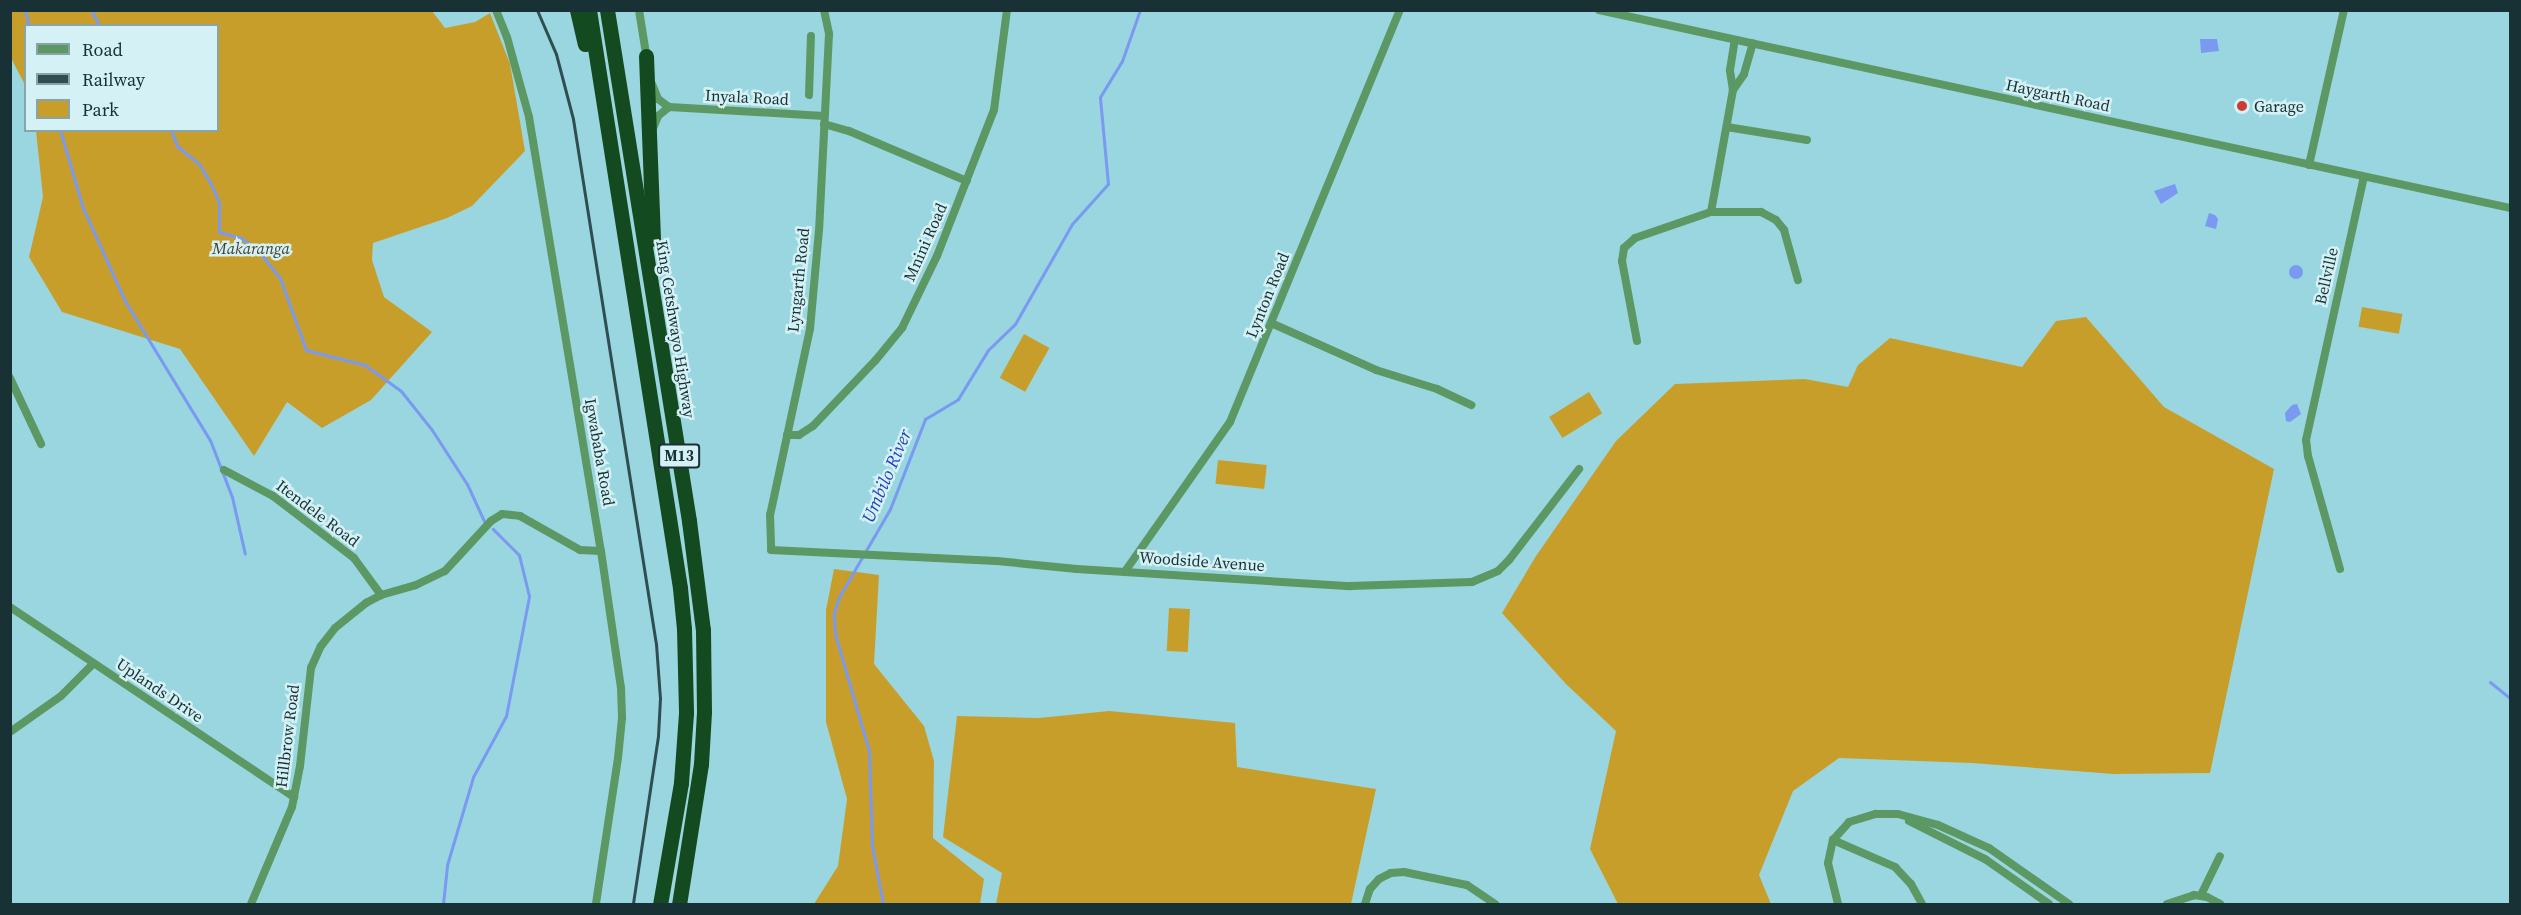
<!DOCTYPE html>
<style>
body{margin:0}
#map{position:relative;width:2521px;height:915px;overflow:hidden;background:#9ad6df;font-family:"Source Serif 4",serif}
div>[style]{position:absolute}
.green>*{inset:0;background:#c89e2b;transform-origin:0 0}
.water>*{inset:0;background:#799af0}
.round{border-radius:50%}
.stream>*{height:3px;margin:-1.5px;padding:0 1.5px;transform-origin:1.5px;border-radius:1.5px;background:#799af0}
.minor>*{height:8px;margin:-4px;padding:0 4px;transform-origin:4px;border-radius:4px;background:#5b9863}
.motorway>*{height:15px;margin:-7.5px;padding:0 7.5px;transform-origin:7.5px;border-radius:7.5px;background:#134a1f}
.rail>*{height:3px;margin:-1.5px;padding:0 1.5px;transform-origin:1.5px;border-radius:1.5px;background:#2f4e52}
.dots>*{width:16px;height:16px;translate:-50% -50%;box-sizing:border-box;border:3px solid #d4f1f5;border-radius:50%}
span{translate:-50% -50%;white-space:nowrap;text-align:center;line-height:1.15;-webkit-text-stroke:5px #d4f1f5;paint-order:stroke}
.shield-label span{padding:2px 4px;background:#d4f1f5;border:2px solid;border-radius:4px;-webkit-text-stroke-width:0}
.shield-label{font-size:15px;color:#183134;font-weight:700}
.street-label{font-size:16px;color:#183134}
.poi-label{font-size:16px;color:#183134}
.left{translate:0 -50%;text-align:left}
.park-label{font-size:16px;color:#473d26;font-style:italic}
.water-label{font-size:18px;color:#2541bc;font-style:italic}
.frame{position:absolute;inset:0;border:12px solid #183134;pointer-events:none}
.legend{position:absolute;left:24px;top:24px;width:195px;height:108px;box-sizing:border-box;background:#d4f1f5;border:2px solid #89a4a8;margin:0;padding:8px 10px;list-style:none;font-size:18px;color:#183134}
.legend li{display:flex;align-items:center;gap:12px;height:30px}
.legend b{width:30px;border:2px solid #89a4a8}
</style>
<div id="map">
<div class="green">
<div style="clip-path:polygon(432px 11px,445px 28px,475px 22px,490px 13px,510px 64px,525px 151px,472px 206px,447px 218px,373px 243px,372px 260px,384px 297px,432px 332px,371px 400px,322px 428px,287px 402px,254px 456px,180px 349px,62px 312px,29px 257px,43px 197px,36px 131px,218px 130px,218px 26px,26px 26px,25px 85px,11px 58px,11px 11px)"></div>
<div style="left:2362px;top:307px;width:41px;height:20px;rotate:10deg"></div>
<div style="clip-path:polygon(2086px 317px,2164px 407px,2274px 469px,2210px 773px,2114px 774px,1972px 763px,1839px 758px,1793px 791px,1759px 875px,1771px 904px,1618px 904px,1590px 849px,1616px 731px,1566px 684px,1502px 613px,1536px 556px,1616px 441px,1675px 384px,1805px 379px,1848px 387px,1858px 365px,1890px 338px,2022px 367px,2056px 321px)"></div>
<div style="left:1024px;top:334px;width:29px;height:50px;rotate:29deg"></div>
<div style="left:1589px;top:392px;width:25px;height:47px;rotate:58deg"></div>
<div style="left:1218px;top:460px;width:49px;height:24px;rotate:6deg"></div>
<div style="clip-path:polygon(834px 569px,879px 575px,874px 664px,924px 726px,934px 761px,933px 838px,984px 879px,980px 904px,814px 904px,838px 866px,847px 799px,826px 722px,826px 610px)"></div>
<div style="left:1169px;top:608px;width:21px;height:43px;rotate:3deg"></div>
<div style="clip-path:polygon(1109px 711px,1235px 723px,1237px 767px,1376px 789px,1351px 904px,996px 904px,1002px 873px,943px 837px,957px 716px,1039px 718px)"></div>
</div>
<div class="water">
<div style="clip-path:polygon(2200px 39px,2217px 39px,2219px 51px,2201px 53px)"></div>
<div style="clip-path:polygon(2175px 184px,2178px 193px,2161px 204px,2154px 191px)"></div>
<div style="clip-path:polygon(2209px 213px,2215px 215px,2218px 219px,2216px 229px,2205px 226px)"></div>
<div class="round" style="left:2289px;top:265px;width:14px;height:14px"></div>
<div style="clip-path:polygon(2297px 404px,2301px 414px,2290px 422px,2286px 421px,2285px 413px,2292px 405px)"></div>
</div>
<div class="stream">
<div style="left:25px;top:10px;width:16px;rotate:76deg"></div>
<div style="left:91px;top:10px;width:18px;rotate:61deg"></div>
<div style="left:60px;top:130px;width:81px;rotate:73.6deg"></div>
<div style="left:83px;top:208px;width:102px;rotate:65.7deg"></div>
<div style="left:125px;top:301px;width:163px;rotate:58.6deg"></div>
<div style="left:210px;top:440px;width:61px;rotate:68.9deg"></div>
<div style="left:232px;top:497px;width:58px;rotate:77.2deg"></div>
<div style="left:171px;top:130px;width:17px;rotate:69deg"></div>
<div style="left:177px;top:146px;width:28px;rotate:39deg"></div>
<div style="left:199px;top:164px;width:23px;rotate:59deg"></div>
<div style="left:211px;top:184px;width:20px;rotate:66deg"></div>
<div style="left:219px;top:202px;width:30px;rotate:90deg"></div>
<div style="left:219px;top:232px;width:23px;rotate:15deg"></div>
<div style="left:241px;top:238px;width:19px;rotate:35deg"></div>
<div style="left:257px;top:249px;width:37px;rotate:52deg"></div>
<div style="left:280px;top:278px;width:77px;rotate:70.1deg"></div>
<div style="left:306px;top:350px;width:61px;rotate:14.3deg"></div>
<div style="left:365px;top:365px;width:44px;rotate:35.8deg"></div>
<div style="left:401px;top:391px;width:50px;rotate:51.5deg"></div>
<div style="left:432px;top:430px;width:64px;rotate:57.1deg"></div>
<div style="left:467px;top:484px;width:41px;rotate:65.3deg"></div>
<div style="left:2490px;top:682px;width:26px;rotate:39deg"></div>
<div style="left:443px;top:904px;width:39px;rotate:-84deg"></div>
<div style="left:447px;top:865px;width:92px;rotate:-73.5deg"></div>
<div style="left:473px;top:777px;width:69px;rotate:-61.6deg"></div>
<div style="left:506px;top:716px;width:122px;rotate:-79.1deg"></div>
<div style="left:529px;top:596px;width:42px;rotate:-103.7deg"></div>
<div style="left:519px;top:555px;width:37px;rotate:-135deg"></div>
<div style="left:883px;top:904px;width:59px;rotate:-100.7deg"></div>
<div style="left:872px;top:846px;width:95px;rotate:-91.8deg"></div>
<div style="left:869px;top:751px;width:122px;rotate:-106.2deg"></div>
<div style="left:835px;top:634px;width:21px;rotate:-93deg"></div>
<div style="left:834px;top:613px;width:17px;rotate:-73deg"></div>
<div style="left:839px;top:597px;width:102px;rotate:-59.9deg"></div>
<div style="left:890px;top:509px;width:97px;rotate:-68.7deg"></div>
<div style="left:925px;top:419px;width:39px;rotate:-31deg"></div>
<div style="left:958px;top:399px;width:57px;rotate:-58.5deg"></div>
<div style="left:988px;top:350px;width:37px;rotate:-44deg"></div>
<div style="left:1015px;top:324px;width:115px;rotate:-60.3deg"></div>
<div style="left:1072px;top:224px;width:54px;rotate:-48deg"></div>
<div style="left:1108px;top:184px;width:87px;rotate:-95.3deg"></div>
<div style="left:1100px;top:97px;width:42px;rotate:-58.6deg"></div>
<div style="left:1122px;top:61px;width:54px;rotate:-70.6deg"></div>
</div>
<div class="minor">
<div style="left:496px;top:10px;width:29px;rotate:68deg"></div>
<div style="left:507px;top:37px;width:83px;rotate:74.6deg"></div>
<div style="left:529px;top:117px;width:440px;rotate:80.6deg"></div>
<div style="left:601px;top:551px;width:138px;rotate:81.7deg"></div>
<div style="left:621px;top:688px;width:30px;rotate:88deg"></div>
<div style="left:622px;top:718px;width:40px;rotate:95.7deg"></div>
<div style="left:618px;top:758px;width:148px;rotate:98.6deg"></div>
<div style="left:639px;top:10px;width:51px;rotate:80.9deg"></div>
<div style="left:824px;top:10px;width:25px;rotate:78deg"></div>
<div style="left:829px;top:34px;width:196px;rotate:92.9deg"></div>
<div style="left:819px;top:230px;width:99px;rotate:95.2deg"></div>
<div style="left:810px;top:329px;width:190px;rotate:102.1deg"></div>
<div style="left:770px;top:515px;width:35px;rotate:88deg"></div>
<div style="left:771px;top:550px;width:226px;rotate:2.8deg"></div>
<div style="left:997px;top:561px;width:80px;rotate:5.7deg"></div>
<div style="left:1077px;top:569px;width:274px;rotate:3.6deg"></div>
<div style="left:1350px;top:586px;width:122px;rotate:-1.9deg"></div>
<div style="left:1472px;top:582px;width:28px;rotate:-23deg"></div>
<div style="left:1498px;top:571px;width:16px;rotate:-45deg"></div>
<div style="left:1509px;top:560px;width:115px;rotate:-52.4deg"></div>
<div style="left:1599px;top:10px;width:932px;rotate:12.26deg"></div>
<div style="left:652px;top:84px;width:16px;rotate:68deg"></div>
<div style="left:658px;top:99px;width:14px;rotate:36deg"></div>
<div style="left:669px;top:107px;width:155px;rotate:3.3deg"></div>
<div style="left:1733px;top:90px;width:19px;rotate:-55deg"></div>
<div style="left:1744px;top:74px;width:32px;rotate:-74deg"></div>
<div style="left:809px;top:95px;width:59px;rotate:-88.1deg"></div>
<div style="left:824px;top:124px;width:26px;rotate:16deg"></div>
<div style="left:849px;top:131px;width:128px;rotate:23deg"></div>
<div style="left:1727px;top:127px;width:81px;rotate:9.2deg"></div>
<div style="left:652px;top:131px;width:16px;rotate:-68deg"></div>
<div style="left:658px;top:116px;width:14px;rotate:-39deg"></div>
<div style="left:2309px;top:165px;width:159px;rotate:-77.3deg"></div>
<div style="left:1711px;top:212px;width:124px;rotate:-79.8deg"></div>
<div style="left:1733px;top:90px;width:20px;rotate:-99deg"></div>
<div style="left:1730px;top:70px;width:30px;rotate:-81deg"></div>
<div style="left:1271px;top:323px;width:115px;rotate:24.1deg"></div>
<div style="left:1376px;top:370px;width:64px;rotate:17.3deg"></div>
<div style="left:1437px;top:389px;width:38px;rotate:25deg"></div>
<div style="left:1637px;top:341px;width:81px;rotate:-100.6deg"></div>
<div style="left:1622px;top:261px;width:13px;rotate:-81deg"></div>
<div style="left:1624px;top:248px;width:15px;rotate:-42deg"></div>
<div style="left:1635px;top:238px;width:80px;rotate:-18.9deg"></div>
<div style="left:1711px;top:212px;width:50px"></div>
<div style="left:1761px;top:212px;width:17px;rotate:28deg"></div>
<div style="left:1776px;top:220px;width:13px;rotate:51deg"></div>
<div style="left:1784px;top:230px;width:52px;rotate:74.4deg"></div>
<div style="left:10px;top:378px;width:73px;rotate:64.8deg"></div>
<div style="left:787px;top:435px;width:12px"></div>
<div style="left:799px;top:435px;width:17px;rotate:-33deg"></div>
<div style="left:813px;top:426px;width:90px;rotate:-46.4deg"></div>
<div style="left:875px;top:361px;width:43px;rotate:-50.7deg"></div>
<div style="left:902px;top:328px;width:80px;rotate:-64.1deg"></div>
<div style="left:937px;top:256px;width:157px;rotate:-68.7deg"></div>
<div style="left:994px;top:110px;width:101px;rotate:-82.6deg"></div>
<div style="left:224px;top:470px;width:55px;rotate:28deg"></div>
<div style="left:273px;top:496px;width:102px;rotate:37.4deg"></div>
<div style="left:354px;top:558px;width:46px;rotate:53.9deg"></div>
<div style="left:2340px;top:569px;width:117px;rotate:-105.8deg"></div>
<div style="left:2308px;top:456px;width:16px;rotate:-97deg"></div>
<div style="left:2306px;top:440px;width:269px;rotate:-77.6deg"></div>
<div style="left:1126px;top:570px;width:181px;rotate:-54.9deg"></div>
<div style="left:1230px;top:422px;width:446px;rotate:-67.6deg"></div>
<div style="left:10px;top:607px;width:342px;rotate:33.8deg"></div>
<div style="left:10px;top:732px;width:62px;rotate:-35.2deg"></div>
<div style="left:61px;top:696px;width:45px;rotate:-45deg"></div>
<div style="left:1909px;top:821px;width:85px;rotate:26.6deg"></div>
<div style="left:1985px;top:859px;width:78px;rotate:35.1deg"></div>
<div style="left:1833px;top:840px;width:68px;rotate:23.5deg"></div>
<div style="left:1895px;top:867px;width:23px;rotate:47deg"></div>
<div style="left:1911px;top:884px;width:23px;rotate:61deg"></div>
<div style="left:2201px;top:895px;width:43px;rotate:-64deg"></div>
<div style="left:251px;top:904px;width:105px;rotate:-67.1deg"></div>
<div style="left:292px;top:807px;width:42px;rotate:-79deg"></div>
<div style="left:300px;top:766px;width:99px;rotate:-83.6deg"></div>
<div style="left:311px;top:668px;width:24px;rotate:-66deg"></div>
<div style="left:321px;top:646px;width:23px;rotate:-52deg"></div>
<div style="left:335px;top:628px;width:40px;rotate:-39deg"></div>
<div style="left:366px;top:603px;width:17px;rotate:-28deg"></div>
<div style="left:381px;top:595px;width:36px;rotate:-16deg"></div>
<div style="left:416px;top:585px;width:32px;rotate:-26deg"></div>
<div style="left:445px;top:571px;width:68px;rotate:-47.4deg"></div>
<div style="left:491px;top:521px;width:13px;rotate:-32deg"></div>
<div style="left:502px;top:514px;width:18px;rotate:6deg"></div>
<div style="left:520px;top:516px;width:69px;rotate:29.5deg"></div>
<div style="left:580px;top:550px;width:21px;rotate:3deg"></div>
<div style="left:1365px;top:904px;width:16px;rotate:-72deg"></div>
<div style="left:1370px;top:889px;width:13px;rotate:-48deg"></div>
<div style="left:1379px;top:879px;width:13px;rotate:-27deg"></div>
<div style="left:1391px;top:873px;width:13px;rotate:-4deg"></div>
<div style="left:1404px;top:872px;width:64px;rotate:11.7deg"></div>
<div style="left:1467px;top:885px;width:34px;rotate:34deg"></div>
<div style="left:1838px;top:904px;width:42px;rotate:-103.7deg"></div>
<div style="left:1828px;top:863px;width:24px;rotate:-78deg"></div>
<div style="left:1833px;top:840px;width:24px;rotate:-48deg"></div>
<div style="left:1849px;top:822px;width:28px;rotate:-17deg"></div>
<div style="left:1876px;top:814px;width:22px"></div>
<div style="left:1898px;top:814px;width:41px;rotate:15.4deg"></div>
<div style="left:1938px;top:825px;width:56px;rotate:24.3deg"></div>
<div style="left:1989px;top:848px;width:98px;rotate:35deg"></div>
<div style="left:2167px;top:904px;width:28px;rotate:-18deg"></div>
<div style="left:2194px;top:895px;width:13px;rotate:9deg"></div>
<div style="left:2207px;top:897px;width:15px;rotate:28deg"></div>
</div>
<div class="motorway">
<div style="left:577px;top:10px;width:35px;rotate:77deg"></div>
<div style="left:589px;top:10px;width:585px;rotate:81.05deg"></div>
<div style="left:680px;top:588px;width:41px;rotate:84.4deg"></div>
<div style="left:684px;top:629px;width:84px;rotate:88.6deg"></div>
<div style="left:686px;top:713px;width:70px;rotate:94.1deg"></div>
<div style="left:681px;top:783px;width:123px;rotate:99.8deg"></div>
<div style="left:607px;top:10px;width:518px;rotate:80.88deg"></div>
<div style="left:689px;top:521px;width:110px;rotate:82.7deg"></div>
<div style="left:703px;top:630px;width:82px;rotate:89.3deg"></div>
<div style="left:704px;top:712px;width:52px;rotate:93.3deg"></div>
<div style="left:701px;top:764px;width:142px;rotate:98.9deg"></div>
<div style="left:646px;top:56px;width:183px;rotate:87.8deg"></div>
</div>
<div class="rail">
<div style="left:537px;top:10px;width:48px;rotate:66.6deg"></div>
<div style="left:556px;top:54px;width:67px;rotate:75.3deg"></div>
<div style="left:573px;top:119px;width:532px;rotate:81.02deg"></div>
<div style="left:656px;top:644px;width:54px;rotate:85.8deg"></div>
<div style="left:660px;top:698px;width:38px;rotate:93deg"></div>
<div style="left:658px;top:736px;width:170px;rotate:98.5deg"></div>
</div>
<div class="dots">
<div style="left:2242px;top:106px;background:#ca3c35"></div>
</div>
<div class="shield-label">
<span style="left:679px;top:456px">M13</span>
</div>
<div class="street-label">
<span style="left:2058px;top:95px;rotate:12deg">Haygarth Road</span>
<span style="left:747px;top:97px;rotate:3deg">Inyala Road</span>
<span style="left:925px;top:242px;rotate:-66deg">Mnini Road</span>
<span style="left:2326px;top:276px;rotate:-77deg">Bellville</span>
<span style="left:798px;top:280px;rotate:-84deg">Lyngarth Road</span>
<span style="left:1267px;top:295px;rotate:-68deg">Lynton Road</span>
<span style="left:676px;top:329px;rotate:81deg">King Cetshwayo Highway</span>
<span style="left:600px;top:452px;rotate:80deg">Igwababa Road</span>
<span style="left:318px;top:513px;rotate:37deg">Itendele Road</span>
<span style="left:1202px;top:561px;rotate:4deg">Woodside Avenue</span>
<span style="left:160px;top:690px;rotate:34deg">Uplands Drive</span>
<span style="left:287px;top:736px;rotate:-83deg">Hillbrow Road</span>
</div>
<div class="poi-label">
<span class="left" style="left:2254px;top:106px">Garage</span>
</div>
<div class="park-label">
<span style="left:251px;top:248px">Makaranga</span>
</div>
<div class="water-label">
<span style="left:887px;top:476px;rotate:-67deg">Umbilo River</span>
</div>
<div class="frame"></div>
<ul class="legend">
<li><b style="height:8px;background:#5b9863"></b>Road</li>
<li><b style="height:8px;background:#2f4e52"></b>Railway</li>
<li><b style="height:16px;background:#c89e2b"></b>Park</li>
</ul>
</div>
